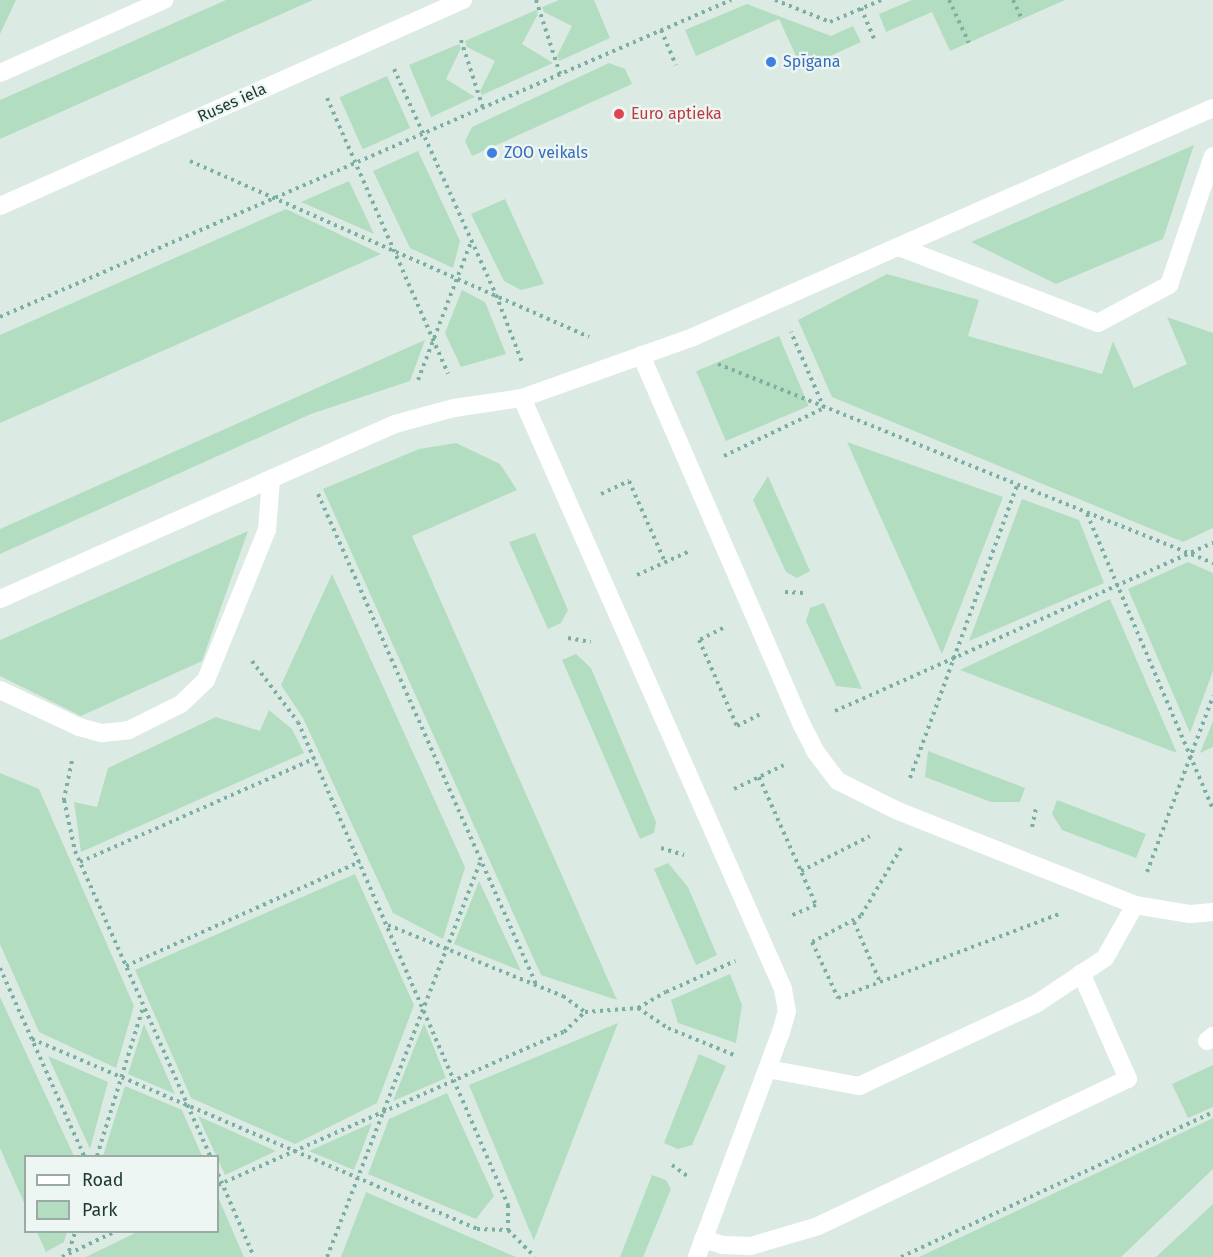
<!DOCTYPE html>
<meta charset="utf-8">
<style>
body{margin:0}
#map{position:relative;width:1213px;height:1257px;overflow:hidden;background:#dceae4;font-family:"Fira Sans",sans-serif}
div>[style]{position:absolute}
.green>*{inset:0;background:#b3ddc0;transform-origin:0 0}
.path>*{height:4px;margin-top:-2px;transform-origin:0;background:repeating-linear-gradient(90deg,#7bafa1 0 3px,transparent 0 7.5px)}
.minor>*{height:18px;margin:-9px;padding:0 9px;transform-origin:9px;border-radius:9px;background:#fff}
.dots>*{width:16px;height:16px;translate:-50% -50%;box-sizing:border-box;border:3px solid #edf6f2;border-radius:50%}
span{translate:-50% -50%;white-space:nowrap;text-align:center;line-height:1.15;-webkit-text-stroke:4.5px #edf6f2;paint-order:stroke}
.shop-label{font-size:16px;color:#366cbe}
.left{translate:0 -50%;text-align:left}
.street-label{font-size:16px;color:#1e3933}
.health-label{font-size:16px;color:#be3a42}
.legend{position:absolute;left:24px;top:1155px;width:195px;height:78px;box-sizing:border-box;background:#edf6f2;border:2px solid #9aaaa6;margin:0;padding:8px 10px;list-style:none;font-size:18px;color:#1e3933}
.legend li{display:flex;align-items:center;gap:12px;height:30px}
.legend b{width:30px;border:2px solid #9aaaa6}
</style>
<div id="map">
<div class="green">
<div style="clip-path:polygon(0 0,16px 0,0 34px)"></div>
<div style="clip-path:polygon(226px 0,313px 0,0 139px,0 100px)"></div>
<div style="clip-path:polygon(559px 0,594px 0,610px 38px,559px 61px,557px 56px,572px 26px,544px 12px,542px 7px)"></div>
<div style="clip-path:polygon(912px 0,1065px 0,950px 51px,932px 12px,886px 32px,879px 14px)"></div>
<div style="clip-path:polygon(747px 4px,831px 36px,853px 26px,861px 42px,802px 69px,779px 19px,696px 56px,685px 30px)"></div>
<div style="clip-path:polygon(536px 10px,538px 14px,522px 44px,553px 63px,482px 95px,480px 91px,495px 61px,467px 47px,465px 41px)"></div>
<div style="clip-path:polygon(459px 44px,461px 48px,446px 79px,475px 97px,431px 117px,409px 65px)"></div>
<div style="clip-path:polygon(609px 63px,625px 69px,632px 84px,472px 156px,465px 141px,472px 127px)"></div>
<div style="left:387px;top:76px;width:57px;height:52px;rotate:66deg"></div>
<div style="clip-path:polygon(1194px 145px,1163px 239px,1056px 284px,971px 242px)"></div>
<div style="clip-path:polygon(418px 151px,460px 241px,453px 268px,410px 248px,373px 171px)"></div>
<div style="clip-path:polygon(349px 181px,374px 234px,301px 202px)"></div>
<div style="clip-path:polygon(505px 199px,544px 284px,521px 290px,504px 281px,471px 214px)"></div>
<div style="clip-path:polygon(286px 209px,381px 254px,0 423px,0 335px)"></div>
<div style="clip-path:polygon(887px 274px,979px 300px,968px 336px,1102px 374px,1113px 341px,1134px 388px,1187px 364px,1167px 317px,1213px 333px,1213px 528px,1183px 542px,832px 397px,798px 320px)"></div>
<div style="clip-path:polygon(462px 290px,485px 302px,506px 354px,461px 367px,445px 333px)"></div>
<div style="left:779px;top:336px;width:76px;height:90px;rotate:67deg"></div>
<div style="clip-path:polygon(425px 340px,410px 381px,311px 414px,0 554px,0 529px)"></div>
<div style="clip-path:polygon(847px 442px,1003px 497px,942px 654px)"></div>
<div style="clip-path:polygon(456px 443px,500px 464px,517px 490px,412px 536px,617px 1000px,541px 975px,323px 489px,419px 449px)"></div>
<div style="clip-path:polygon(768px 476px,810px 571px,797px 578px,786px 572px,753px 500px)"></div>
<div style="clip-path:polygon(1022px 499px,1079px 520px,1104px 583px,969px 641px)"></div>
<div style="clip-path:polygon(248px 531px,202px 661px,81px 716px,0 676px,0 640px)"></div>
<div style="clip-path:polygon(535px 533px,568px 610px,561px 623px,548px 629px,509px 542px)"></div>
<div style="clip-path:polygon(1188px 562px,1213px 573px,1213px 671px,1190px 733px,1128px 589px)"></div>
<div style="clip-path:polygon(332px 574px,465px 867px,443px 939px,393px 913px,303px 718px,281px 685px)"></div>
<div style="clip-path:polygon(1110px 599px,1177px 753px,960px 670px)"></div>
<div style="clip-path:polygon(824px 603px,862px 689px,836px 686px,806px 621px,810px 608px)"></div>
<div style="clip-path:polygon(576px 654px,591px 668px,656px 822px,654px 833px,640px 839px,562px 660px)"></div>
<div style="clip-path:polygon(269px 710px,292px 729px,304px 753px,81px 852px,74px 802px,97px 807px,108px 768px,216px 717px,260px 731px)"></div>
<div style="clip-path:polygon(1213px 721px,1213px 747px,1200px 753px)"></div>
<div style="clip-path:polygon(928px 751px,1025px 788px,1020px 802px,991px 802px,925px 777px)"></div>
<div style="clip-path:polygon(0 773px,39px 789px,134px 1006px,116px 1068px,39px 1032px,0 944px)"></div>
<div style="clip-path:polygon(1057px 800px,1146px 834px,1136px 858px,1062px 830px,1052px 814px)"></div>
<div style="clip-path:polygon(668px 863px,688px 887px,717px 955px,696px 965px,654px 869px)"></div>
<div style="clip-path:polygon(355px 874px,414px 1005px,377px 1103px,295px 1144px,191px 1098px,135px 970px)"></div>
<div style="clip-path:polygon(479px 881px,521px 971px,454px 944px)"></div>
<div style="clip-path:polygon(730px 974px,742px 1005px,736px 1043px,678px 1023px,671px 1000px)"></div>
<div style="clip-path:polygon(0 997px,74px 1156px,26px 1156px,25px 1205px,0 1148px)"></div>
<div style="clip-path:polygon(424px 1023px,446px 1078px,393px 1101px)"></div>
<div style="clip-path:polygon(618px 1023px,534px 1240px,534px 1241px,469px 1085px)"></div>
<div style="clip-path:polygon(144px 1024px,175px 1094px,128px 1074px)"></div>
<div style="clip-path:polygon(699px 1054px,726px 1066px,692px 1145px,678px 1149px,664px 1143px)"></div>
<div style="clip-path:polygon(48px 1056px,108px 1082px,90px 1149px)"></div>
<div style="clip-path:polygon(1213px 1065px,1213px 1107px,1188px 1118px,1172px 1084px)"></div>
<div style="clip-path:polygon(125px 1086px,182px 1110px,202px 1156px,103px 1156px)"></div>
<div style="clip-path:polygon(447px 1093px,494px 1196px,476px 1219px,368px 1174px,389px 1119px)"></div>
<div style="clip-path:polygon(198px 1116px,276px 1151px,225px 1175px)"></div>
<div style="clip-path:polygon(1213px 1118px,1213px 1169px,1121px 1257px,919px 1257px)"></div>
<div style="clip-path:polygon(372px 1123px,354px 1170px,309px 1151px)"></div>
<div style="clip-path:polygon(652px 1175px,666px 1180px,671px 1189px,643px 1257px,620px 1257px)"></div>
<div style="clip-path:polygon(366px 1192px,516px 1257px,341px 1257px)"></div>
<div style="clip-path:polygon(218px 1197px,244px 1257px,86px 1257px,137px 1232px,218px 1232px)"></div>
<div style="clip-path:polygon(1213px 1204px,1213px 1257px,1156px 1257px)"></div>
<div style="clip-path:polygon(37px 1232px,67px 1232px,64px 1242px,46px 1252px)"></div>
</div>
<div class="path">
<div style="left:536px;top:0;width:78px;rotate:72deg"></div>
<div style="left:775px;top:0;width:59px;rotate:21.8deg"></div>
<div style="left:830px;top:22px;width:56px;rotate:-23.3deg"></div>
<div style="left:949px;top:0;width:47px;rotate:65.1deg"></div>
<div style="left:1013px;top:0;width:21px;rotate:65deg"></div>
<div style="left:861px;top:8px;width:33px;rotate:67deg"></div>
<div style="left:661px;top:30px;width:38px;rotate:67deg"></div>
<div style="left:461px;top:40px;width:71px;rotate:72.1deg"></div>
<div style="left:394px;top:69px;width:248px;rotate:65.7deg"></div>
<div style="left:496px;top:295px;width:72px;rotate:68.8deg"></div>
<div style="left:327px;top:98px;width:301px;rotate:66.3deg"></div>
<div style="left:190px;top:161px;width:436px;rotate:23.8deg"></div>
<div style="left:0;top:317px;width:797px;rotate:-23.44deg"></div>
<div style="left:718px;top:364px;width:534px;rotate:21.9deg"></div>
<div style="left:418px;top:380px;width:148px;rotate:-69deg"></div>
<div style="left:724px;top:456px;width:111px;rotate:-25.6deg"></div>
<div style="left:824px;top:408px;width:83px;rotate:-113.5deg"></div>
<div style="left:318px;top:494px;width:536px;rotate:66.02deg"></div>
<div style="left:601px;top:494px;width:31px;rotate:-25deg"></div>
<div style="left:629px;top:481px;width:89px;rotate:66deg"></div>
<div style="left:1087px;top:514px;width:321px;rotate:66.9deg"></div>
<div style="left:637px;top:575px;width:58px;rotate:-24.4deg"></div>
<div style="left:785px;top:592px;width:18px;rotate:3deg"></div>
<div style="left:723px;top:628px;width:27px;rotate:153deg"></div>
<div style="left:699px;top:640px;width:94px;rotate:66.2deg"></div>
<div style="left:737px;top:726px;width:25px;rotate:-27deg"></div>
<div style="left:568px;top:638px;width:23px;rotate:10deg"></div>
<div style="left:252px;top:661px;width:76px;rotate:53deg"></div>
<div style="left:298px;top:722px;width:527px;rotate:66.5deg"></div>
<div style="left:508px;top:1205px;width:25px;rotate:90deg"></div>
<div style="left:835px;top:711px;width:414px;rotate:-24deg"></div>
<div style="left:72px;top:761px;width:40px;rotate:102deg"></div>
<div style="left:64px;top:800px;width:52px;rotate:77.8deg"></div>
<div style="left:75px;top:851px;width:334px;rotate:66.1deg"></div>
<div style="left:759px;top:777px;width:140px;rotate:66deg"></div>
<div style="left:816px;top:905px;width:30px;rotate:157deg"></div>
<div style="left:910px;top:778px;width:312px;rotate:-69.9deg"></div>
<div style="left:734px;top:789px;width:55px;rotate:-25.6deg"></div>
<div style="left:1032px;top:827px;width:19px;rotate:-78deg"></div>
<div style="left:661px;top:848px;width:24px;rotate:17deg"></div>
<div style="left:901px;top:848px;width:79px;rotate:120.5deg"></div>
<div style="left:861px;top:916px;width:55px;rotate:152deg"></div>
<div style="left:812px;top:942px;width:62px;rotate:65.1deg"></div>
<div style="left:838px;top:998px;width:236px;rotate:-20.8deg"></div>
<div style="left:80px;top:862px;width:256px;rotate:-23.8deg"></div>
<div style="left:801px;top:871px;width:77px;rotate:-26.9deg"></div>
<div style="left:1147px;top:872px;width:188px;rotate:-69.4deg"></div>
<div style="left:854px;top:922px;width:65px;rotate:66.6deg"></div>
<div style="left:388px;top:925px;width:189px;rotate:22.1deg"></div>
<div style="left:563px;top:996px;width:27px;rotate:36deg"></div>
<div style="left:585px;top:1012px;width:53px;rotate:-4.3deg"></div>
<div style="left:638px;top:1008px;width:32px;rotate:-30deg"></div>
<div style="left:666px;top:992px;width:76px;rotate:-24.2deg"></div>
<div style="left:126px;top:966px;width:256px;rotate:-24deg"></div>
<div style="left:0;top:968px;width:206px;rotate:65.9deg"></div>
<div style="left:638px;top:1008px;width:36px;rotate:34deg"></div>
<div style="left:668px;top:1028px;width:71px;rotate:22.2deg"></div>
<div style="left:32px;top:1039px;width:484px;rotate:23.1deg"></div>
<div style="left:477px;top:1229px;width:31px;rotate:2deg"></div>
<div style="left:508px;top:1230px;width:38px;rotate:45deg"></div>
<div style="left:97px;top:1156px;width:156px;rotate:-72.8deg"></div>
<div style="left:672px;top:1165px;width:22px;rotate:36deg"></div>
<div style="left:218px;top:1174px;width:90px;rotate:66.6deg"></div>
<div style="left:218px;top:1185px;width:378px;rotate:-23.9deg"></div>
<div style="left:564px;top:1032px;width:29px;rotate:-44deg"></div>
<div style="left:69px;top:1251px;width:20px;rotate:-72deg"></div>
<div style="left:62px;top:1257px;width:58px;rotate:-25.7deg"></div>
<div style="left:327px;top:1257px;width:423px;rotate:-68.8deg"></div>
<div style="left:901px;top:1257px;width:344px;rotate:-24.9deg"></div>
</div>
<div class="minor">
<div style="left:0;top:73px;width:180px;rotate:-24deg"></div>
<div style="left:0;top:206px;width:507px;rotate:-23.99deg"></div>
<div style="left:899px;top:247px;width:213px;rotate:20.9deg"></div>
<div style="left:1098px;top:323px;width:81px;rotate:-28.2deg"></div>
<div style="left:1169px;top:285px;width:136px;rotate:-71.2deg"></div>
<div style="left:641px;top:355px;width:404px;rotate:66.5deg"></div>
<div style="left:802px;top:725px;width:29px;rotate:63deg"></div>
<div style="left:815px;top:751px;width:38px;rotate:53deg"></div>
<div style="left:838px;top:781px;width:67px;rotate:26.6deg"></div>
<div style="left:898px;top:811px;width:255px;rotate:21.6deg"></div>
<div style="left:1135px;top:905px;width:56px;rotate:9.3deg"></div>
<div style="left:1190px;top:914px;width:23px;rotate:-5deg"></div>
<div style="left:522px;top:398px;width:646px;rotate:66.17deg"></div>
<div style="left:783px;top:989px;width:22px;rotate:80deg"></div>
<div style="left:787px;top:1011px;width:22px;rotate:106deg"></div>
<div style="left:781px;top:1032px;width:240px;rotate:110.5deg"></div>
<div style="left:0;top:599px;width:432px;rotate:-23.9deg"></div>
<div style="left:395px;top:424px;width:61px;rotate:-15.2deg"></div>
<div style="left:454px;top:408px;width:69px;rotate:-8.4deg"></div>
<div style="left:522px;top:398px;width:182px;rotate:-19.6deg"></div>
<div style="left:693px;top:337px;width:568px;rotate:-23.77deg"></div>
<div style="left:0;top:690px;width:87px;rotate:25.1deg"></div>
<div style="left:79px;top:727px;width:24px;rotate:15deg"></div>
<div style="left:102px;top:733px;width:27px;rotate:-6deg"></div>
<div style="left:129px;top:730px;width:58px;rotate:-26.6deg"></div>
<div style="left:181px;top:704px;width:35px;rotate:-44deg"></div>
<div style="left:206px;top:680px;width:162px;rotate:-67.9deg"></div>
<div style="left:267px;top:530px;width:51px;rotate:-85.5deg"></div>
<div style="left:1207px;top:1041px;width:8px;rotate:-40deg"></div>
<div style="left:768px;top:1069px;width:93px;rotate:10.6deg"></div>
<div style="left:859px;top:1086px;width:195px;rotate:-24.9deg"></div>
<div style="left:1036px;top:1004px;width:83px;rotate:-33.7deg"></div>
<div style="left:1105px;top:958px;width:61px;rotate:-60.5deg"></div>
<div style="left:703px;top:1239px;width:21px;rotate:17deg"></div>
<div style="left:723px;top:1245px;width:28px;rotate:2deg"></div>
<div style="left:751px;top:1246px;width:70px;rotate:-16.6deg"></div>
<div style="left:818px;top:1226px;width:343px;rotate:-25.4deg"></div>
<div style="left:1128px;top:1079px;width:116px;rotate:-113.9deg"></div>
</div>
<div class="dots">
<div style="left:771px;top:62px;background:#3f7fe0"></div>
<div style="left:619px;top:114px;background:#e0444e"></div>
<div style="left:492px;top:153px;background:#3f7fe0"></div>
</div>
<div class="shop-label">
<span class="left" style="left:783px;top:62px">Spīgana</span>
<span class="left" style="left:504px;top:153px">ZOO veikals</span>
</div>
<div class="street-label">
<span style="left:232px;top:103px;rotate:-24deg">Ruses iela</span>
</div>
<div class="health-label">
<span class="left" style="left:631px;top:114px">Euro aptieka</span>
</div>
<ul class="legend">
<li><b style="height:8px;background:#fff"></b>Road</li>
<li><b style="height:16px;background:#b3ddc0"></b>Park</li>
</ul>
</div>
